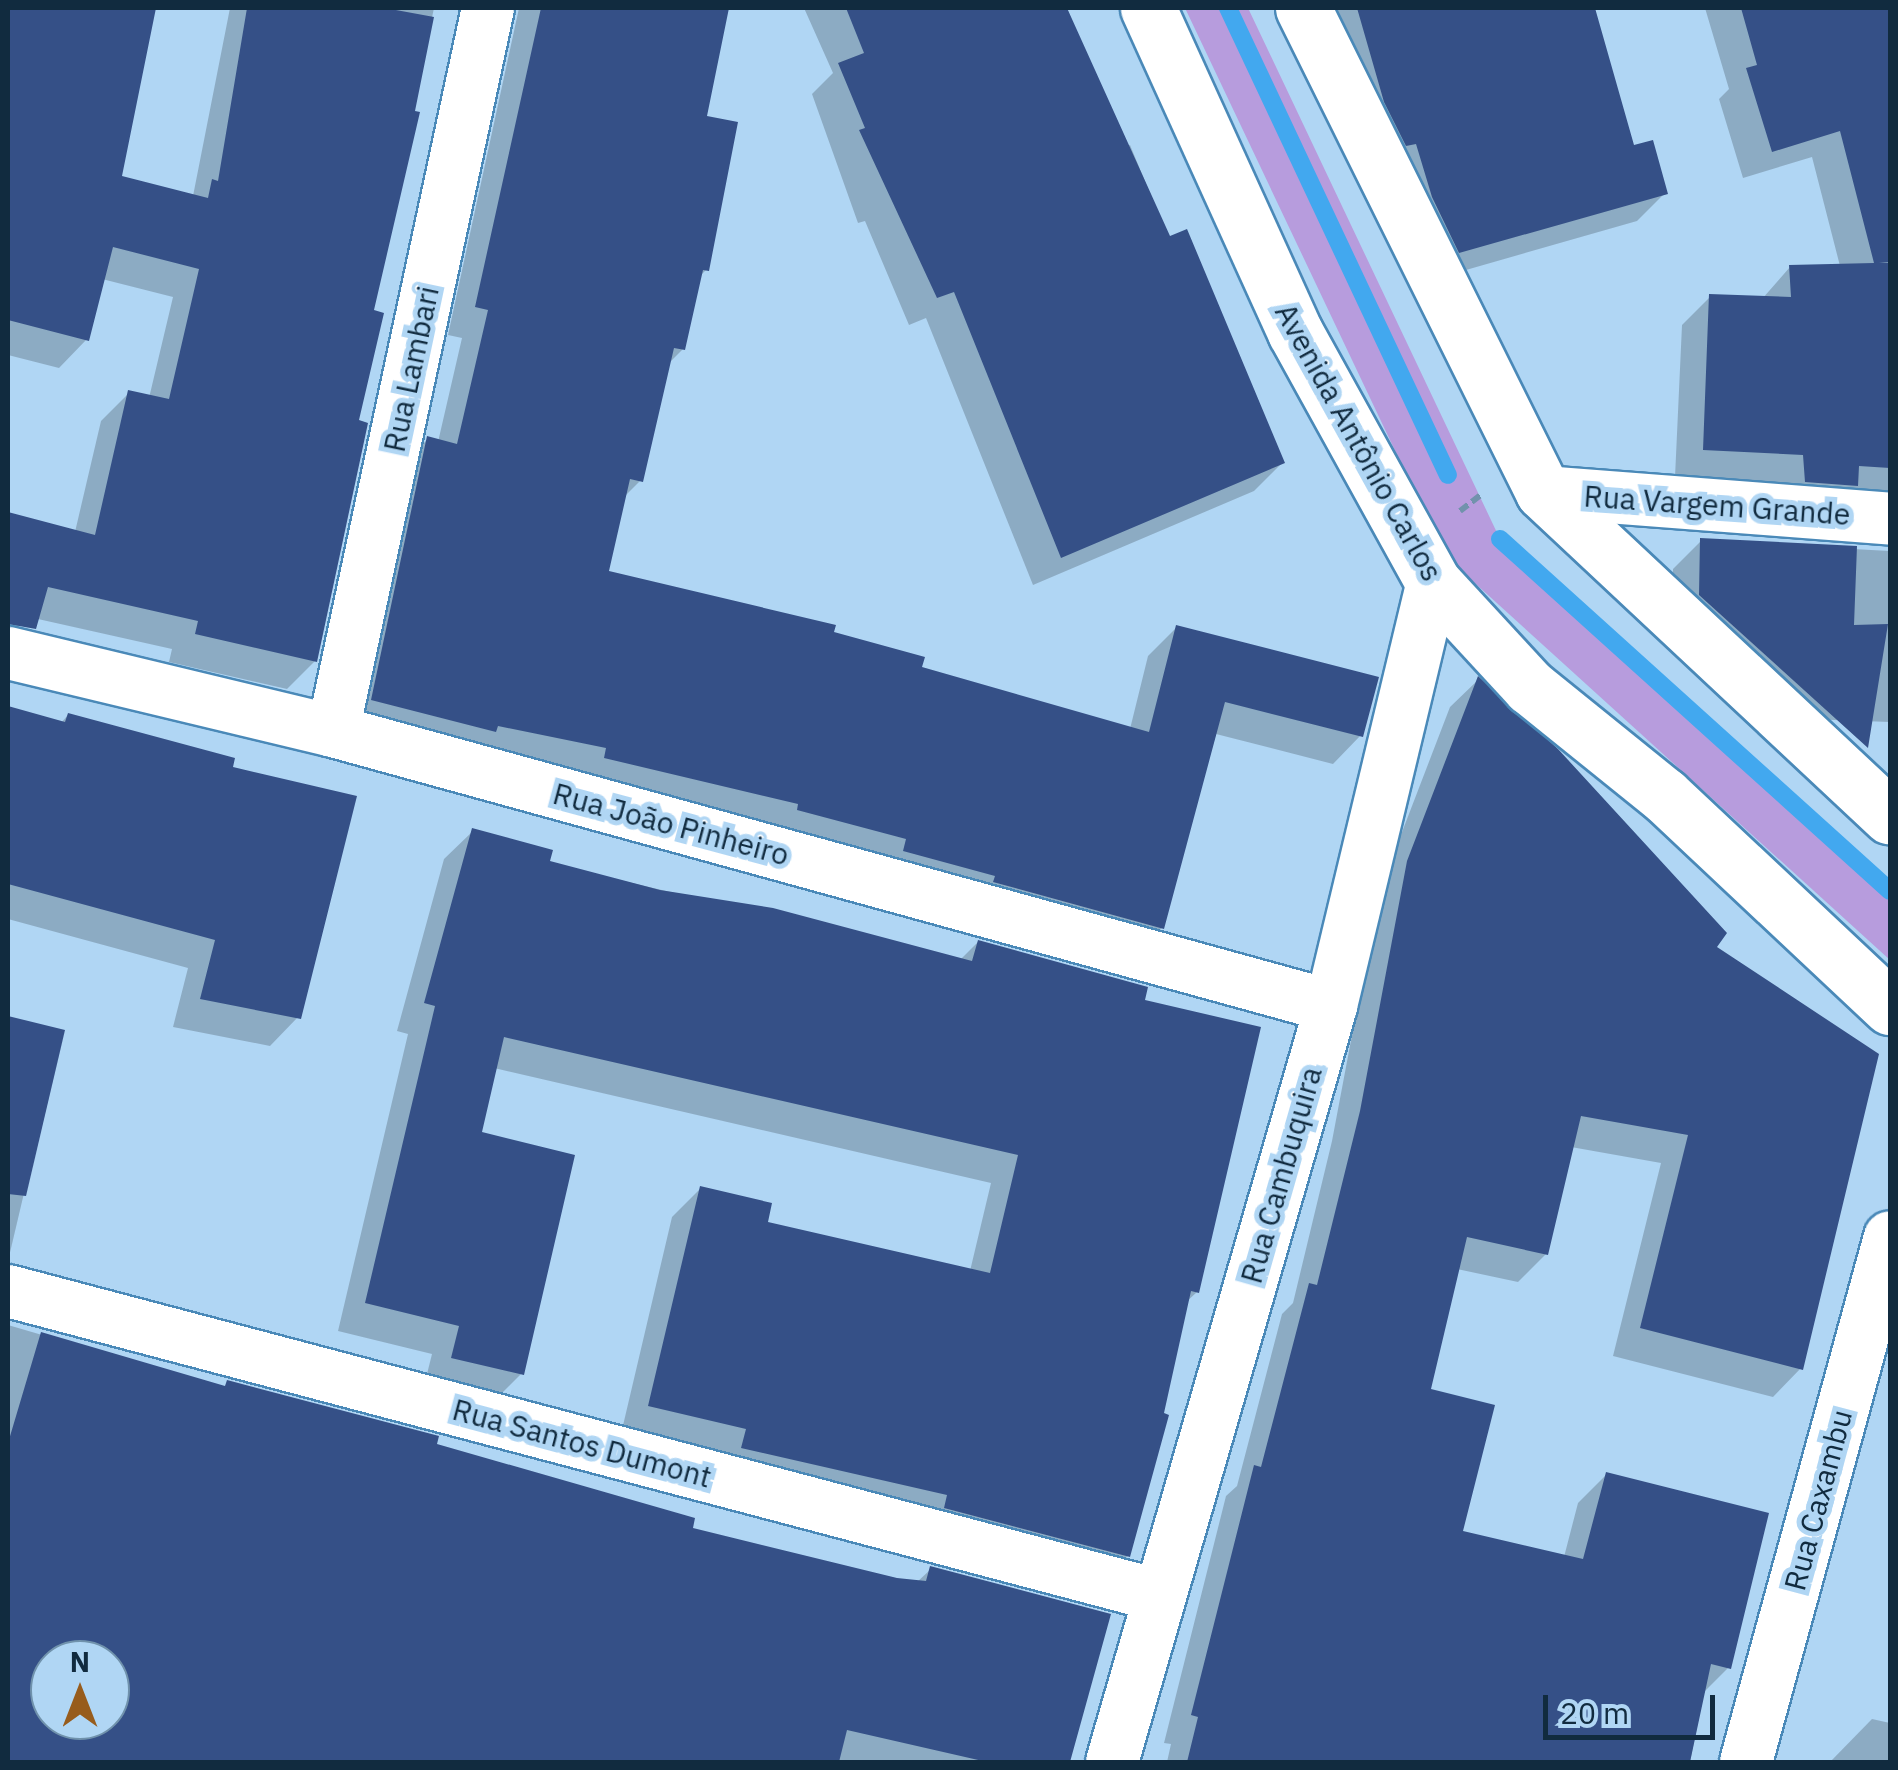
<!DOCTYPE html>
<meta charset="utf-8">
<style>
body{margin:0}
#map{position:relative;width:1898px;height:1770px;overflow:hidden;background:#b0d6f4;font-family:"IBM Plex Sans",sans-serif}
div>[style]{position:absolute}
.green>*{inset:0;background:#b79cdd}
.shadow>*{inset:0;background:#0003}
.stream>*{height:18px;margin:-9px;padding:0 9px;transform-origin:9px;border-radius:9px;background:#42a8ef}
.building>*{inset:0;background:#355087}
.path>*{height:6px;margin-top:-3px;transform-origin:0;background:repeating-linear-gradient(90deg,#7192ac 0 10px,transparent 0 15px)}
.roads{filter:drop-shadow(2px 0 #4a89b8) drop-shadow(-2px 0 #4a89b8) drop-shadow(0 2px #4a89b8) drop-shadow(0 -2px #4a89b8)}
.minor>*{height:52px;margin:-26px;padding:0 26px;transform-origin:26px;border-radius:26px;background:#fff}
.tertiary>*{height:55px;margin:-27.5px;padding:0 27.5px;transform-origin:27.5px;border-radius:27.5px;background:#fff}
span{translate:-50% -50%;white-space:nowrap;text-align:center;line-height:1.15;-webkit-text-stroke:10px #b0d6f4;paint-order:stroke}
.street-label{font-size:30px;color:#112b3f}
.frame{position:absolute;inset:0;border:10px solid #112b3f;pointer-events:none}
.north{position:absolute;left:30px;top:1640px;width:100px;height:100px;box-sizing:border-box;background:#b0d6f4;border:2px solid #7092ac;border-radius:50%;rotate:0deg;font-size:28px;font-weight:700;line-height:40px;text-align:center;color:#112b3f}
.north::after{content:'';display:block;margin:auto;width:35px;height:45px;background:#975c1c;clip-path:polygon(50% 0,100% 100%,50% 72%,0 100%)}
.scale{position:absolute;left:1543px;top:1695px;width:172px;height:45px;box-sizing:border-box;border:5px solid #112b3f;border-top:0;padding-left:12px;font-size:30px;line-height:35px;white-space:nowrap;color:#112b3f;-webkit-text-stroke:8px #b0d6f4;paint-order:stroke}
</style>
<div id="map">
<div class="green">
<div style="clip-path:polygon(1185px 8px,1248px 8px,1500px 539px,1890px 888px,1890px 960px,1445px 556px)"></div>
</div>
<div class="shadow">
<div style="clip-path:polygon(8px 8px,154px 8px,119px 178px,193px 196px,230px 8px,434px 8px,371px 312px,315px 661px,287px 689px,169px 662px,172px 649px,29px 617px,8px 633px,8px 514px,75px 532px,101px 421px,129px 393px,149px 398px,173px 297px,102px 279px,87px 339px,59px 368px,8px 355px)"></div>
<div style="clip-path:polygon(519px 8px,727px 8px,704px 118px,706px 270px,698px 278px,683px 349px,668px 364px,641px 480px,623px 498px,606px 572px,831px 634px,919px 669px,1130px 729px,1148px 656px,1176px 628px,1361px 735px,1333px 764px,1216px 734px,1162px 928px,1134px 956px,345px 728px,399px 468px,428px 439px,438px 442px,462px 338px,448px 335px)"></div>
<div style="clip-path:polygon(804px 8px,1067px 8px,1122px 148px,1130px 145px,1169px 239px,1282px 463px,1254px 491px,1033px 585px,926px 318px,909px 325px,865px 221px,858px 223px,812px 94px,833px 73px)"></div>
<div style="clip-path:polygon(1289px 8px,1589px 8px,1633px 148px,1665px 193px,1637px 221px,1431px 280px)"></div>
<div style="clip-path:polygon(1705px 8px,1890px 8px,1890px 541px,1777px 510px,1775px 482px,1675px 477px,1682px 325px,1710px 297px,1762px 299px,1790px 267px,1840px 266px,1812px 157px,1743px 178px,1719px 99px,1729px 89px)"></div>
<div style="clip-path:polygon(1701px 541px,1890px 551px,1890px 722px,1775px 718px,1672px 624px,1673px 569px)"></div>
<div style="clip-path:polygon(1478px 680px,1713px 947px,1801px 1368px,1773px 1397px,1613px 1356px,1661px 1163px,1571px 1147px,1546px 1254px,1518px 1282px,1457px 1269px,1428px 1391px,1460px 1533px,1564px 1557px,1578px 1503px,1606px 1475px,1728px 1668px,1704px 1692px,1690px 1762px,1167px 1762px,1171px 1744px,1164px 1743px,1226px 1496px,1237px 1486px,1282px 1314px,1293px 1303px,1332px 1141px,1379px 892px,1450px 707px)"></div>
<div style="clip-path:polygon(8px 710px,61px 723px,68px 715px,230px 768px,298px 1017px,270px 1046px,173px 1027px,188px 968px,8px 919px)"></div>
<div style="clip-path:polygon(473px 831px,547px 863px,960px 960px,978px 942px,1142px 1002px,1197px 1292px,1185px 1303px,1128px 1556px,1100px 1584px,621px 1434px,672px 1217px,700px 1189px,765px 1224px,970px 1271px,991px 1183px,494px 1068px,479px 1134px,521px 1374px,493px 1402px,424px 1386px,432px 1354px,338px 1331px,408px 1034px,397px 1031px,444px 859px)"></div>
<div style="clip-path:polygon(8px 1019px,62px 1032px,8px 1261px)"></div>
<div style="clip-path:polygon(evenodd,8px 1325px,223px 1388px,228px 1383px,690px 1530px,916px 1583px,931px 1569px,1108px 1616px,1067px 1762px,8px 1762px,8px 1325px,50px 1660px,110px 1660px,110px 1720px,50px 1720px,50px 1660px)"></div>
<div style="clip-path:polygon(1872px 1719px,1890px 1723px,1890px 1762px,1830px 1762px)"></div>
</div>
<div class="stream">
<div style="left:1228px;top:8px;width:516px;rotate:64.78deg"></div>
<div style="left:1500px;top:539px;width:525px;rotate:42.07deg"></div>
</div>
<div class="building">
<div style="clip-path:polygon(8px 8px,156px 8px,122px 176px,208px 198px,212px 179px,218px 181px,247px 8px,385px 8px,434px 17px,415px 111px,420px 112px,374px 310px,384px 313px,359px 420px,368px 423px,317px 662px,195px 634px,198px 621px,48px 587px,36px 629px,8px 624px,8px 512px,95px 535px,128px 390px,169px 399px,199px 269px,113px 247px,89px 341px,8px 320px)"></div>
<div style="clip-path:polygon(541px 8px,729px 8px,707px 116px,738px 122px,709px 271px,703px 270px,685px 350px,674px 348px,643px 482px,630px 479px,609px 571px,836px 625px,834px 632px,925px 657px,922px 667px,1149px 732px,1176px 625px,1379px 677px,1363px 737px,1225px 702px,1164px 929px,993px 882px,995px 876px,903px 851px,906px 839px,797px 810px,798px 804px,604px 758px,606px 748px,498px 726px,496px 732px,371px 700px,427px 436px,457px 444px,488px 310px,475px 307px)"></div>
<div style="clip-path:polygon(846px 8px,1067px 8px,1170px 236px,1187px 229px,1285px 463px,1061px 558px,954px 292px,937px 298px,859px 130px,865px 128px,838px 63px,864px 53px)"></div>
<div style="clip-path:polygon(1357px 8px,1595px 8px,1634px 145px,1653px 140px,1668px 194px,1459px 253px,1432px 197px,1416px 144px,1406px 146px,1384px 102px)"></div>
<div style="clip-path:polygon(1741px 8px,1890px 8px,1890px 262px,1879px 263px,1890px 263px,1890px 468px,1859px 466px,1858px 486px,1805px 482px,1803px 455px,1703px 450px,1709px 294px,1791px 297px,1789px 265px,1874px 263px,1840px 131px,1772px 152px,1746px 68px,1757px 65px)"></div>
<div style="clip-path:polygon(1700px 538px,1857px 546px,1854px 625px,1888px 624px,1868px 748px,1699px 595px)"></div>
<div style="clip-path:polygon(1478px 676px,1558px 749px,1727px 933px,1717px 947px,1879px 1054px,1803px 1370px,1640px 1328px,1688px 1135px,1581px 1116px,1548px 1255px,1467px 1237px,1431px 1389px,1495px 1405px,1463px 1531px,1583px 1559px,1606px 1472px,1769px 1513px,1731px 1669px,1711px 1664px,1690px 1762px,1187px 1762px,1198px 1717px,1191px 1715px,1254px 1465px,1261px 1467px,1309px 1283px,1317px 1285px,1360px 1111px,1407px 861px)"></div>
<div style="clip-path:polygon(8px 706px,65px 722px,68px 713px,235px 758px,233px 767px,357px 796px,301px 1019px,200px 999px,215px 940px,8px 884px)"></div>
<div style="clip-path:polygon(472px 828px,553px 850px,550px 861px,660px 890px,773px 908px,972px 961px,978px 940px,1148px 987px,1145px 1000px,1261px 1027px,1199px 1293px,1191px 1291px,1164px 1413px,1169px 1415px,1130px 1557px,944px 1508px,947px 1495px,741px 1448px,746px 1429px,648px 1406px,700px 1186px,772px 1203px,768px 1222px,990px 1273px,1018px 1155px,504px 1037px,482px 1132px,575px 1155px,524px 1375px,451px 1358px,459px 1326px,365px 1303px,435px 1006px,424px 1003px)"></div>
<div style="clip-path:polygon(8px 1016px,65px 1030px,26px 1196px,8px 1194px)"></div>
<div style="clip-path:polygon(evenodd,41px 1332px,225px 1386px,227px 1380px,439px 1436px,437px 1444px,695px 1518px,693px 1528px,897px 1578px,926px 1581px,930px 1566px,1111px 1614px,1070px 1762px,987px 1762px,847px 1730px,839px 1762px,8px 1762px,8px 1443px,41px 1332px,50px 1660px,110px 1660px,110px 1720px,50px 1720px,50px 1660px)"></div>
</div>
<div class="path">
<div style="left:1460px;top:511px;width:28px;rotate:-38deg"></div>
</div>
<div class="roads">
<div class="minor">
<div style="left:1543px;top:492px;width:348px;rotate:4.4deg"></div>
<div style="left:8px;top:653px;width:334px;rotate:13.5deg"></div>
<div style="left:333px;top:731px;width:1035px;rotate:15.41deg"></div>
<div style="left:333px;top:731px;width:739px;rotate:-77.9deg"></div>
<div style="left:8px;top:1291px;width:1189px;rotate:14.82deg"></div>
<div style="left:1112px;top:1762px;width:787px;rotate:-73.84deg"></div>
<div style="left:1331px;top:1006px;width:436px;rotate:-76.5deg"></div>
<div style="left:1746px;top:1762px;width:544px;rotate:-74.66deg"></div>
</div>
<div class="tertiary">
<div style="left:1148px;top:8px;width:356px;rotate:65.6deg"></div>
<div style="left:1295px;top:332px;width:286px;rotate:61.1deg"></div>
<div style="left:1433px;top:582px;width:143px;rotate:47.3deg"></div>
<div style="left:1530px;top:687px;width:172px;rotate:38.9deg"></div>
<div style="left:1664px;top:795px;width:310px;rotate:43.2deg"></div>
<div style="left:1303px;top:8px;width:540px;rotate:63.62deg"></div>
<div style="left:1543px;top:492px;width:475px;rotate:43.1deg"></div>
</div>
</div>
<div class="street-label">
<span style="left:411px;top:369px;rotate:-78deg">Rua Lambari</span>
<span style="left:1359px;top:442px;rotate:61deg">Avenida Antônio Carlos</span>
<span style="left:1717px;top:505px;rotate:4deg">Rua Vargem Grande</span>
<span style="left:671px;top:824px;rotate:15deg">Rua João Pinheiro</span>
<span style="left:1281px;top:1175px;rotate:-74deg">Rua Cambuquira</span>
<span style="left:582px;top:1443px;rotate:15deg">Rua Santos Dumont</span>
<span style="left:1818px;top:1500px;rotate:-75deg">Rua Caxambu</span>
</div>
<div class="frame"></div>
<div class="north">N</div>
<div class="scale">20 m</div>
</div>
